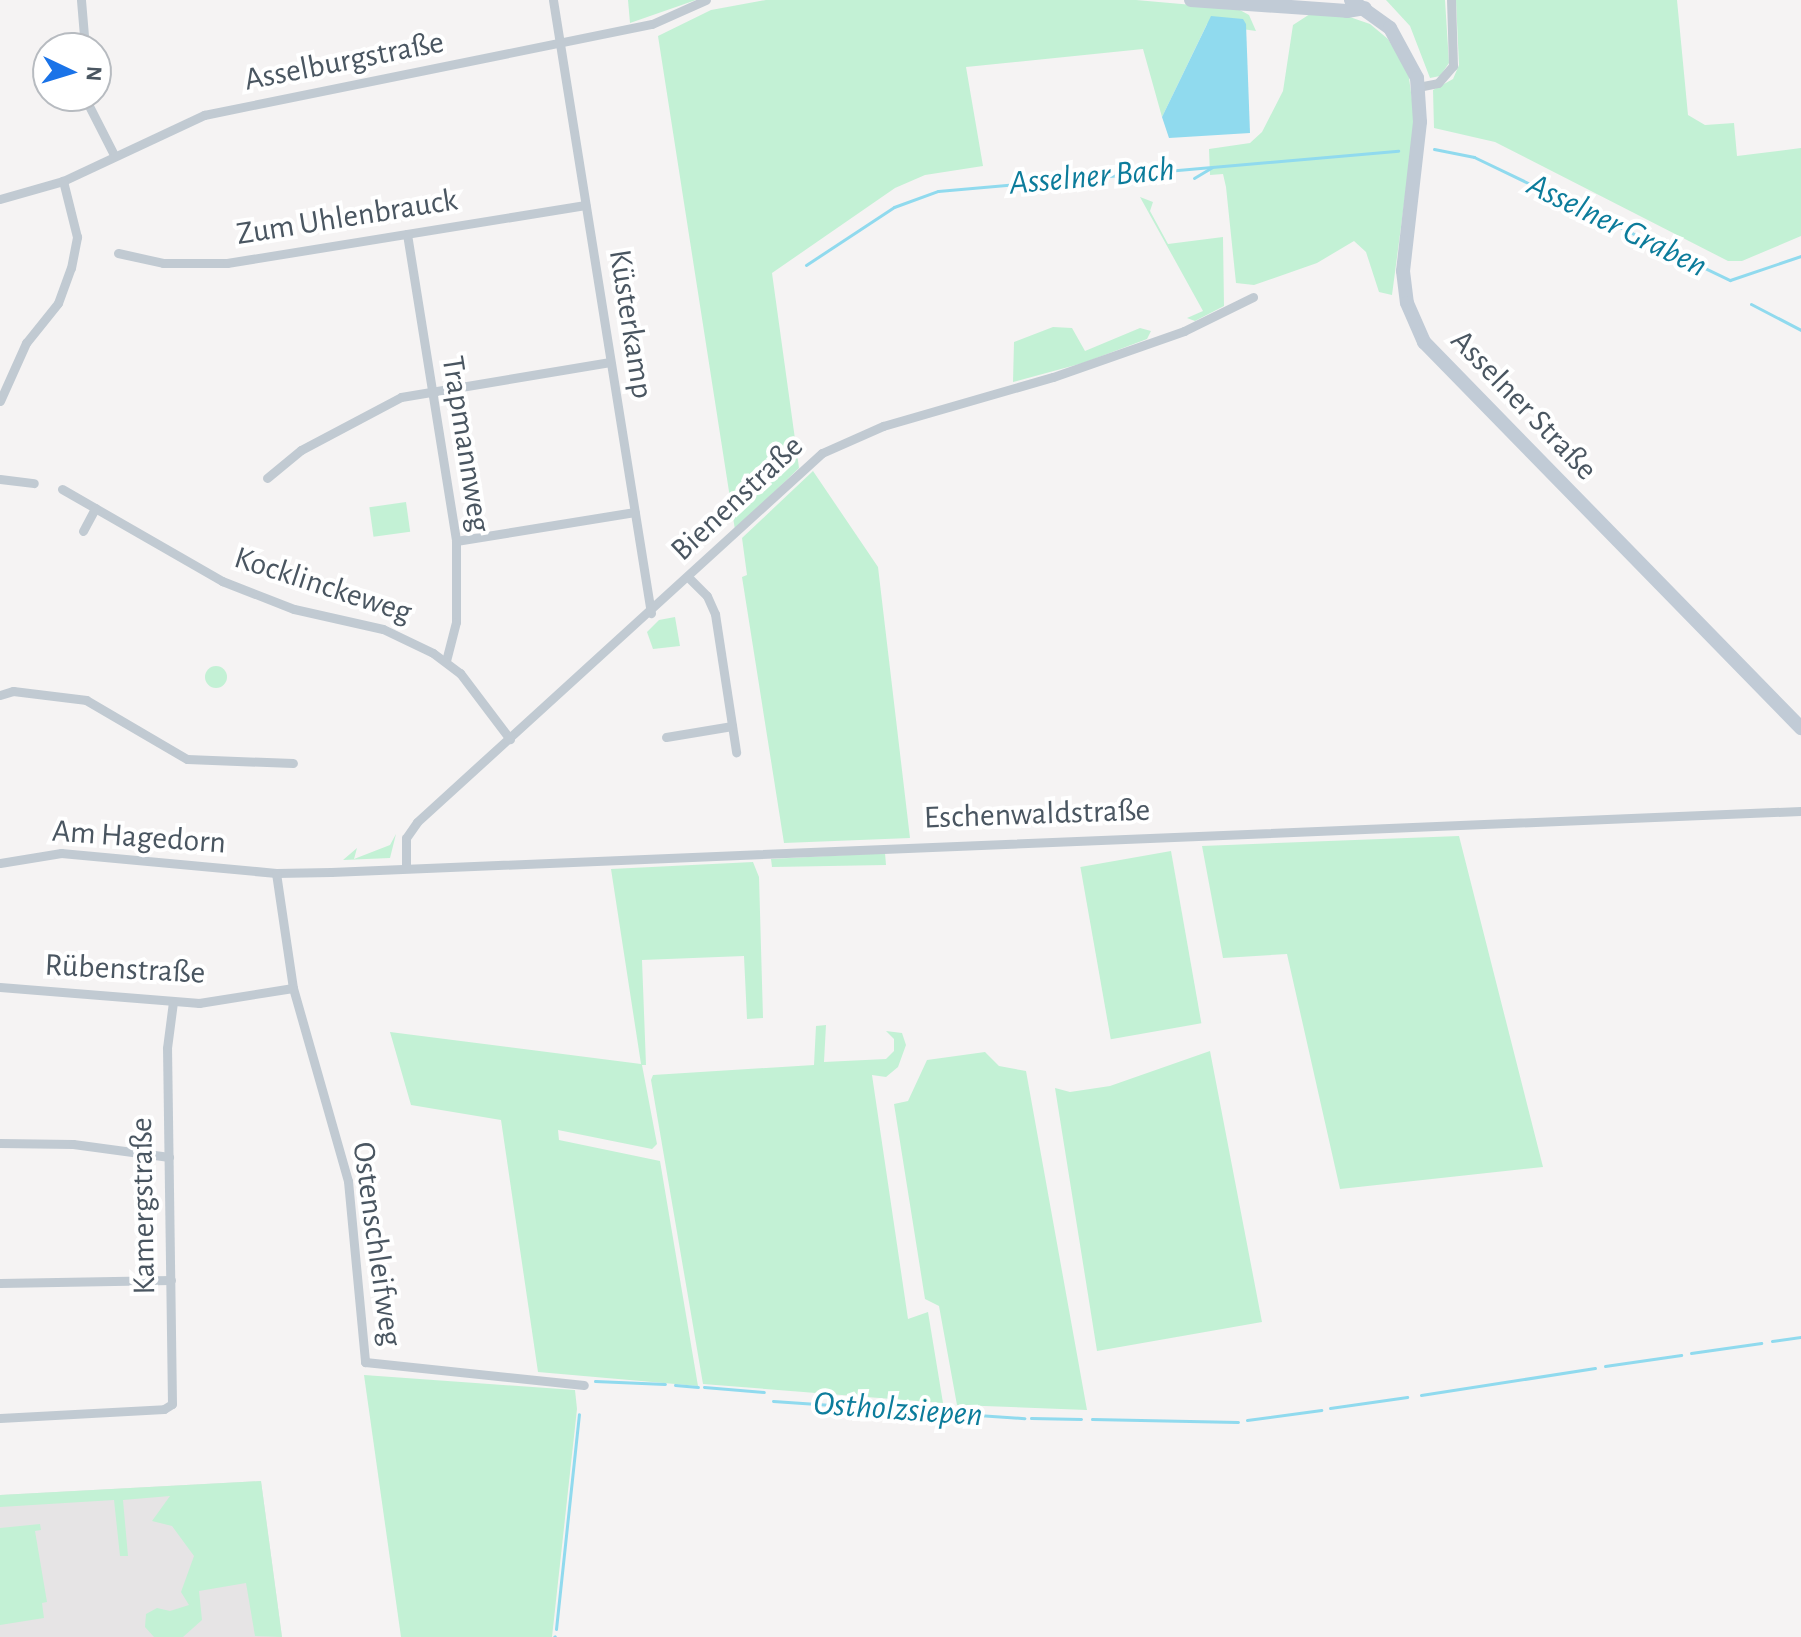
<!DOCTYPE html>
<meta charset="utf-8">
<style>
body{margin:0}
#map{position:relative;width:1801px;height:1637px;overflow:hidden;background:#f5f3f3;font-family:"Alegreya Sans",sans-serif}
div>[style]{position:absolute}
.education>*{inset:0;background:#e6e4e5}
.green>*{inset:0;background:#c3f1d5;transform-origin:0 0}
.round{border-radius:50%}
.water>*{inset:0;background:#90daee}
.stream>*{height:3px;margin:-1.5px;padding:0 1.5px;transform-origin:1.5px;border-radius:1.5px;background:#90daee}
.minor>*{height:9px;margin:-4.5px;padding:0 4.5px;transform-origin:4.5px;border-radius:4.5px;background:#c1cad2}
.secondary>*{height:14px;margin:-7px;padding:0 7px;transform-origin:7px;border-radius:7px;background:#c1cbd6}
span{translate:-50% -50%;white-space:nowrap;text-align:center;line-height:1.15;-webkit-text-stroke:8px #fff;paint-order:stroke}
.street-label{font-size:32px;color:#4a5661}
.water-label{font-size:34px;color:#0c7c9b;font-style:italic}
.north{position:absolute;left:32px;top:32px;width:80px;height:80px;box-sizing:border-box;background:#fff;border:2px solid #b7bbc0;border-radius:50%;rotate:94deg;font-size:22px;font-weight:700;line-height:32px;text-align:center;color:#4a5661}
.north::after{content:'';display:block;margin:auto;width:28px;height:36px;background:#1a73e8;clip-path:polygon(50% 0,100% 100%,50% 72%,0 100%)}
</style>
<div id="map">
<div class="education">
<div style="clip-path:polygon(261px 1481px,282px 1637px,0 1637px,0 1495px)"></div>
</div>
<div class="green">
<div style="clip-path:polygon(628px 0,696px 0,630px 23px)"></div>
<div style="clip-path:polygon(766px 0,1136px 0,1238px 9px,1249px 15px,1256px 31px,1207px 24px,1162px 117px,1143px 49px,966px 67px,983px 166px,925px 175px,895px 188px,772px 273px,799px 468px,735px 530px,658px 36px,711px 10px)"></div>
<div style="clip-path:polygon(1386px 0,1445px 0,1449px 63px,1440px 76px,1430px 78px,1410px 26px)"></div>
<div style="clip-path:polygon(1456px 0,1677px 0,1688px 115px,1705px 125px,1734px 123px,1737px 156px,1801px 148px,1801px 236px,1742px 261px,1728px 261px,1495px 142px,1434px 128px,1433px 90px,1453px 79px,1459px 65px)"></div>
<div style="clip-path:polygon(1310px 14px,1341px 14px,1370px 24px,1388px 39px,1408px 71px,1415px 121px,1392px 295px,1379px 292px,1366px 252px,1354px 241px,1317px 263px,1254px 285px,1236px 283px,1226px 187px,1223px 174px,1210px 175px,1209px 149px,1250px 143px,1262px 132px,1283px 91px,1293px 25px)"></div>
<div style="clip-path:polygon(1140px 197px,1153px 202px,1150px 211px,1168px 244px,1223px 237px,1224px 306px,1195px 321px,1187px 318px,1203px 311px)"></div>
<div style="clip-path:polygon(1053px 327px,1072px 328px,1085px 351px,1140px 328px,1151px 331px,1147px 339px,1083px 363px,1013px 382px,1014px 342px)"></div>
<div style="clip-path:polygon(813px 471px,878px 567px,910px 838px,784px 843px,742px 577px,747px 575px,742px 538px)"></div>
<div style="left:406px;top:502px;width:30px;height:37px;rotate:82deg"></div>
<div style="clip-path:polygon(675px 617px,680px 646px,653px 649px,647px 632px,659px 620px)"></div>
<div class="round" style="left:205px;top:666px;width:22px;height:22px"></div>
<div style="clip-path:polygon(396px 834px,390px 858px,343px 860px,357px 848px,354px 859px,390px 845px)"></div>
<div style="clip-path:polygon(1459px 836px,1543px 1167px,1340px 1189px,1287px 954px,1223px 958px,1202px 846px)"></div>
<div style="left:1171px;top:851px;width:175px;height:92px;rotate:80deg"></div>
<div style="clip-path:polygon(885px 853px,886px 865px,772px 867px,771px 859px)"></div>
<div style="clip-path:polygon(753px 862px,759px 877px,763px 1018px,747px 1019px,744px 956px,642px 960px,646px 1065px,642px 1065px,657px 1144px,652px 1149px,558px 1130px,559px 1140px,660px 1161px,698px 1386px,538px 1372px,501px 1120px,411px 1105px,390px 1032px,641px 1064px,611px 869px)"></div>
<div style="clip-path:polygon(826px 1025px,824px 1062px,886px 1059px,894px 1051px,894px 1039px,886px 1031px,902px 1033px,906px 1045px,898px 1067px,886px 1077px,872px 1075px,908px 1319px,928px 1312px,943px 1403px,703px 1384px,651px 1080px,653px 1075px,814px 1065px,816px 1026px)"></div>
<div style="clip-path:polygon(1210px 1051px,1262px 1322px,1097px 1351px,1055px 1088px,1070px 1092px,1110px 1086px)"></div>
<div style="clip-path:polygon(985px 1052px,999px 1066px,1026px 1071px,1087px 1410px,957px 1405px,939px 1306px,925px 1299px,894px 1104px,908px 1101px,927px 1060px)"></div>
<div style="clip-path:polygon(364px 1375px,575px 1390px,577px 1409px,552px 1637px,401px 1637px)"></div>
<div style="clip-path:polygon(261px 1481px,282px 1637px,255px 1636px,246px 1583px,199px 1591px,202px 1620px,183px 1637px,154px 1637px,145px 1627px,146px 1614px,157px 1608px,170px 1611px,189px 1605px,181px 1592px,194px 1556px,172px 1526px,152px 1521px,170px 1496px,123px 1500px,128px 1556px,120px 1556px,114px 1500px,0 1507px,0 1495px)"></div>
<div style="clip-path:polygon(40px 1524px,41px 1530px,35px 1531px,47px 1602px,42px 1603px,44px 1618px,0 1625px,0 1528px)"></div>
</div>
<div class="water">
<div style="clip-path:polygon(1211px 16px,1243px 19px,1246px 24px,1250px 133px,1169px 138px,1162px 117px)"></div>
</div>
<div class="stream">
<div style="left:1434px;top:149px;width:41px;rotate:11.3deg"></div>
<div style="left:1474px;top:157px;width:284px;rotate:25.7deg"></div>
<div style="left:1730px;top:280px;width:75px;rotate:-18.7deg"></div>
<div style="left:1194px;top:178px;width:21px;rotate:-31deg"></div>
<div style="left:806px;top:265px;width:105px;rotate:-33.4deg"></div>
<div style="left:894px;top:207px;width:47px;rotate:-20deg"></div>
<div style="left:938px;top:191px;width:462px;rotate:-5deg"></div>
<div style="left:1751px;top:304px;width:56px;rotate:27.5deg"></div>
<div style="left:1772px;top:1341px;width:29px;rotate:-8deg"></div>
<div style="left:1691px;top:1353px;width:71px;rotate:-8.1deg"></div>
<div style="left:1605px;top:1366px;width:77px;rotate:-8.2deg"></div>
<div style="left:595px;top:1381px;width:70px;rotate:2.5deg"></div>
<div style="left:675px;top:1385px;width:23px;rotate:5deg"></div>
<div style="left:704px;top:1387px;width:60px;rotate:4.8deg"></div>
<div style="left:1421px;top:1395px;width:176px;rotate:-8.8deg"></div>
<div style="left:773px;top:1401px;width:252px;rotate:3.9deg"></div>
<div style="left:1330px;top:1408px;width:78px;rotate:-8.1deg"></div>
<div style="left:1031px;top:1418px;width:50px;rotate:1.1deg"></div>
<div style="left:1092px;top:1419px;width:146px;rotate:1.2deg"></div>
<div style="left:1247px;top:1420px;width:75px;rotate:-7.7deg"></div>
<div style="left:556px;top:1629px;width:216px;rotate:-83.9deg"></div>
<div style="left:554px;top:1637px;width:1px;rotate:-45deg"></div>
</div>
<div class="minor">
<div style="left:81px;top:0;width:48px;rotate:85.2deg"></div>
<div style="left:553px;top:0;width:621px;rotate:80.92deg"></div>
<div style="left:1418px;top:87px;width:20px;rotate:-11deg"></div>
<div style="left:1438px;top:83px;width:23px;rotate:-49deg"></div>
<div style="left:1453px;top:66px;width:66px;rotate:-91.7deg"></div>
<div style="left:84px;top:96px;width:66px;rotate:63deg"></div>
<div style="left:0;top:199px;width:66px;rotate:-15.9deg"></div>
<div style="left:63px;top:181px;width:156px;rotate:-25.1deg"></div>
<div style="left:204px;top:115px;width:457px;rotate:-11.5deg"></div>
<div style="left:652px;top:24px;width:59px;rotate:-24deg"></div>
<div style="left:407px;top:234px;width:311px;rotate:80.9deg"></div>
<div style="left:456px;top:541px;width:81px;rotate:90deg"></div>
<div style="left:456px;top:622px;width:40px;rotate:104.4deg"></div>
<div style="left:118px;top:253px;width:46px;rotate:12.5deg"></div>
<div style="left:163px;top:263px;width:64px"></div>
<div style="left:227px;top:263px;width:363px;rotate:-9.2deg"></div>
<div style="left:0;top:401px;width:64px;rotate:-65.9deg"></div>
<div style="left:26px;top:343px;width:51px;rotate:-51.3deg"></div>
<div style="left:58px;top:303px;width:37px;rotate:-70deg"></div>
<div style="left:71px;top:268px;width:32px;rotate:-79deg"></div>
<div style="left:77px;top:237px;width:58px;rotate:-104deg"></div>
<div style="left:267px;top:478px;width:44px;rotate:-39.5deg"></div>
<div style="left:301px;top:450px;width:113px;rotate:-27.9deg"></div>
<div style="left:401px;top:397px;width:212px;rotate:-9.5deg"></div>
<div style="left:0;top:479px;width:34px;rotate:7deg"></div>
<div style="left:62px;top:489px;width:185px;rotate:29.9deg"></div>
<div style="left:222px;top:581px;width:77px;rotate:21.3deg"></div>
<div style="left:294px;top:609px;width:91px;rotate:12.7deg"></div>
<div style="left:383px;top:629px;width:55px;rotate:25.6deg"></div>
<div style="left:433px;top:653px;width:34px;rotate:37deg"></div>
<div style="left:460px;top:673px;width:83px;rotate:52.9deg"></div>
<div style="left:83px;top:531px;width:26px;rotate:-62deg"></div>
<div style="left:456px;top:541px;width:181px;rotate:-9.2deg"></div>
<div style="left:689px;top:578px;width:25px;rotate:45deg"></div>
<div style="left:707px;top:596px;width:20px;rotate:66deg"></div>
<div style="left:715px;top:614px;width:140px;rotate:81.3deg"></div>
<div style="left:0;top:695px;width:14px;rotate:-17deg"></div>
<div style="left:13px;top:691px;width:74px;rotate:7deg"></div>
<div style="left:86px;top:700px;width:117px;rotate:30.3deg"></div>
<div style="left:187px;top:759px;width:106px;rotate:2.2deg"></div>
<div style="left:666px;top:737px;width:67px;rotate:-9.5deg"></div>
<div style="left:0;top:863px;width:62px;rotate:-9.3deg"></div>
<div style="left:61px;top:853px;width:216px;rotate:5.3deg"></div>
<div style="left:276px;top:873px;width:55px;rotate:-1deg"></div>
<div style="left:331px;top:872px;width:1471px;rotate:-2.38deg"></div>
<div style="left:406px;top:867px;width:29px;rotate:-90deg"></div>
<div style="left:406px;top:838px;width:19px;rotate:-55deg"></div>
<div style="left:417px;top:822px;width:548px;rotate:-42.34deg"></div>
<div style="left:822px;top:453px;width:67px;rotate:-23.9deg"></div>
<div style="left:883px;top:426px;width:177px;rotate:-16.1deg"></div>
<div style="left:1053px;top:377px;width:139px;rotate:-19.3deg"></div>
<div style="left:1184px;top:331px;width:77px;rotate:-26.2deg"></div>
<div style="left:276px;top:873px;width:116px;rotate:81.6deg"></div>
<div style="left:293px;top:988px;width:201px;rotate:74.1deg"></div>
<div style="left:348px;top:1181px;width:182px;rotate:84.6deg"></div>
<div style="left:365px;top:1362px;width:220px;rotate:6deg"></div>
<div style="left:0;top:987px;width:200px;rotate:4.6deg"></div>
<div style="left:199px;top:1003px;width:95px;rotate:-9.1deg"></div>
<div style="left:0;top:1143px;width:73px;rotate:0.8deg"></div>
<div style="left:73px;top:1144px;width:97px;rotate:7.7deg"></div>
<div style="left:0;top:1283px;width:171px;rotate:-1deg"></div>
<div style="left:0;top:1418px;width:164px;rotate:-3.1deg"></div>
<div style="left:164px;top:1409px;width:9px;rotate:-32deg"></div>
<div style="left:172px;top:1404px;width:356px;rotate:-90.8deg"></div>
<div style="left:167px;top:1048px;width:46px;rotate:-82.6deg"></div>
</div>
<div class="secondary">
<div style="left:1191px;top:0;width:156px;rotate:4deg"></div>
<div style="left:1347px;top:11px;width:18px;rotate:-9deg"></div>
<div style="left:1351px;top:0;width:48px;rotate:35.7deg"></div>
<div style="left:1390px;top:28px;width:57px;rotate:61.6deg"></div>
<div style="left:1417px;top:78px;width:44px;rotate:86.1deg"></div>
<div style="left:1420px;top:122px;width:150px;rotate:96.5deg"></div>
<div style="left:1403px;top:271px;width:32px;rotate:83deg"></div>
<div style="left:1407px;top:303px;width:43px;rotate:66.4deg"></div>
<div style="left:1424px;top:342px;width:540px;rotate:45.68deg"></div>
</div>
<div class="street-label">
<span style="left:344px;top:61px;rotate:-11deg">Asselburgstraße</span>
<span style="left:347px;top:217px;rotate:-9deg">Zum Uhlenbrauck</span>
<span style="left:631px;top:324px;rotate:81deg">Küsterkamp</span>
<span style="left:1524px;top:405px;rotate:46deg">Asselner Straße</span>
<span style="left:466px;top:444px;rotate:81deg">Trapmannweg</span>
<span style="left:737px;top:498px;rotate:-43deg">Bienenstraße</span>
<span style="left:323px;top:585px;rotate:18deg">Kocklinckeweg</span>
<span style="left:1037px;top:814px;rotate:-2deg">Eschenwaldstraße</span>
<span style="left:139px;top:837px;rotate:4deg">Am Hagedorn</span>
<span style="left:125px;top:969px;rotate:3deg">Rübenstraße</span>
<span style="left:143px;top:1206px;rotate:-91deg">Kamergstraße</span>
<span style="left:377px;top:1244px;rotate:82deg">Ostenschleifweg</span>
</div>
<div class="water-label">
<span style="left:1092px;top:177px;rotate:-5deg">Asselner Bach</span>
<span style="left:1617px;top:226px;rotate:26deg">Asselner Graben</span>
<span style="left:898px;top:1410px;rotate:4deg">Ostholzsiepen</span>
</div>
<div class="north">N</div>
</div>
